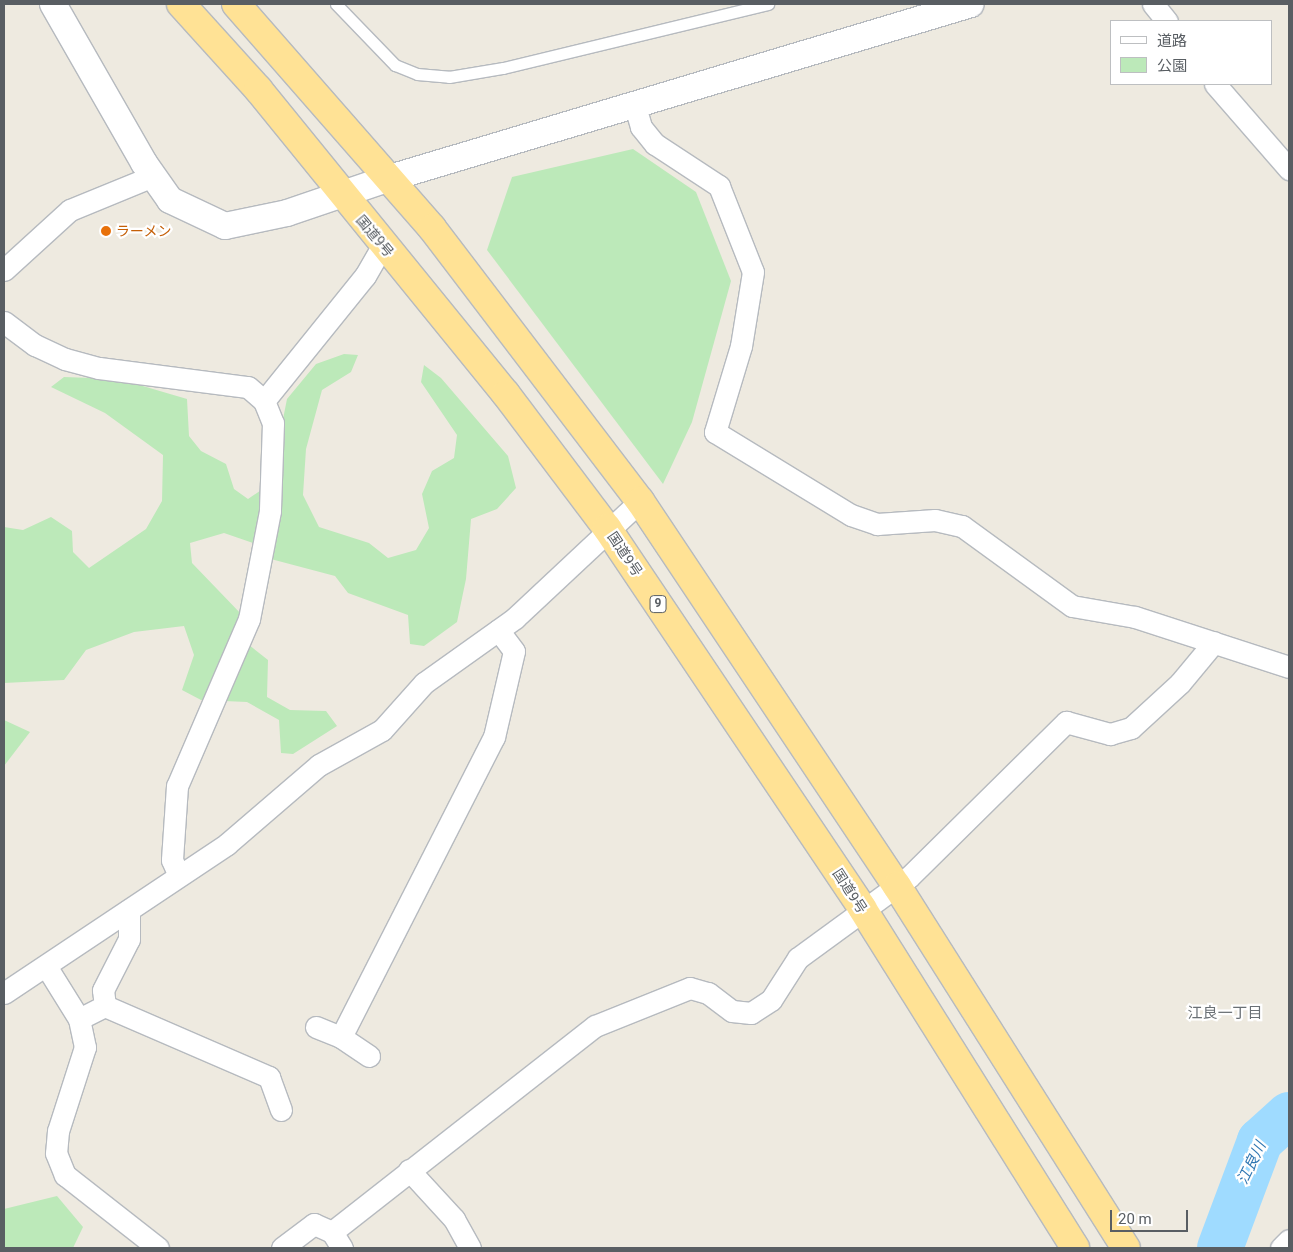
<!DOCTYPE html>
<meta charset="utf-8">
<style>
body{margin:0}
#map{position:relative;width:1293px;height:1252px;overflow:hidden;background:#eeeae0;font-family:Roboto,"Noto Sans JP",sans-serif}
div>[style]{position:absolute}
.green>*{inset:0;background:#bce9b9}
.river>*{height:46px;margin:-23px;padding:0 23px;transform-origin:23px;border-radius:23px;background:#9fdbff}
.roads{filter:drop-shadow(1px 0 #b6babf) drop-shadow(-1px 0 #b6babf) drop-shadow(0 1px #b6babf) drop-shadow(0 -1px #b6babf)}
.service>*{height:11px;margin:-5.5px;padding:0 5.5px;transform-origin:5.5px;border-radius:5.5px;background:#fff}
.minor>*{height:21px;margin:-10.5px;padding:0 10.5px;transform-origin:10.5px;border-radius:10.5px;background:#fff}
.tertiary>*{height:26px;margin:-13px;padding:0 13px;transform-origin:13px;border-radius:13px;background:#fff}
.trunk>*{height:28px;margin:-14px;padding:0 14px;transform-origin:14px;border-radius:14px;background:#ffe295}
.dots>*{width:14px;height:14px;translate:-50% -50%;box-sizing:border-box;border:2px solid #fff;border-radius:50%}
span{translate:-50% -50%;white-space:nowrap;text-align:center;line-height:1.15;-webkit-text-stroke:4.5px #fff;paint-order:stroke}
.shield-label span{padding:1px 4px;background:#fff;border:1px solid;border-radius:4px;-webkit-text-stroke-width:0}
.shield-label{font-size:12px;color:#595e63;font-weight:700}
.food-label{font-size:14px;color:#c56008}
.left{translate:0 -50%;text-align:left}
.street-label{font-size:14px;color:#595e63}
.neighbourhood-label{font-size:15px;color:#6a7075}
.water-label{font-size:15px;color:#3077b2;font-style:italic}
.frame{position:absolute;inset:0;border:5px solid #595e63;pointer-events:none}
.legend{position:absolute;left:1110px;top:20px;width:162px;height:65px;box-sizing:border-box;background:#fff;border:1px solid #bdbfc1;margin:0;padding:6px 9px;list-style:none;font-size:15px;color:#595e63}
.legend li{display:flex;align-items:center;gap:10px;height:25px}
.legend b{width:25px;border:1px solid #bdbfc1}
.scale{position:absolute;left:1110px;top:1210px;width:78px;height:22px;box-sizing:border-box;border:2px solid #595e63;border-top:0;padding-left:6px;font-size:15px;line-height:18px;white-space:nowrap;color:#595e63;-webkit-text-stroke:4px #fff;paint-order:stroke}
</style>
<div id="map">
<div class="green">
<div style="clip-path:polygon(633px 149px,696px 192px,731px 281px,692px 422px,663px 484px,487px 250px,512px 177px)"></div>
<div style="clip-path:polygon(344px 354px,358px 355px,351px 372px,322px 390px,306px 449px,303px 495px,319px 527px,369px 543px,388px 558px,416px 550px,429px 528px,422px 494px,432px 471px,454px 458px,457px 435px,421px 382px,424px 365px,441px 378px,508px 456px,516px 488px,497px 509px,471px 519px,466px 579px,457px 622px,424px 646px,410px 644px,408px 615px,348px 593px,335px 576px,267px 558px,253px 543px,224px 533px,190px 543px,192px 563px,243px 616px,239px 637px,268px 660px,267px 697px,290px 710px,326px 711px,337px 726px,293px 754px,281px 753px,279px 720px,247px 702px,201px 700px,182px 690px,194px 655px,184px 626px,134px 632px,86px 650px,64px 680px,4px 683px,4px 527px,23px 530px,51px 517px,72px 531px,73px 552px,89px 568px,146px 529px,162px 501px,163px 455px,105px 413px,51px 387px,64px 377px,119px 379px,187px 399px,189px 436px,201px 451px,226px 464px,234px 489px,248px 499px,270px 484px,287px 399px,316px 364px)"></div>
<div style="clip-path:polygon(4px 720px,30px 732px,4px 766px)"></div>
<div style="clip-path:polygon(57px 1196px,83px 1227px,73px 1248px,4px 1248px,4px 1209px)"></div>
</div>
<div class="river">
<div style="left:1220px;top:1248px;width:114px;rotate:-69.5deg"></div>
<div style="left:1260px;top:1141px;width:39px;rotate:-42deg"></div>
</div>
<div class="roads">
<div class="service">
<div style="left:336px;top:4px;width:85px;rotate:46deg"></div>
<div style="left:395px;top:65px;width:24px;rotate:22deg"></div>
<div style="left:417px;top:74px;width:32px;rotate:5deg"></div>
<div style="left:449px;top:77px;width:55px;rotate:-9.5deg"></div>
<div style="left:503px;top:68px;width:273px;rotate:-13.6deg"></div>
</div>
<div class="minor">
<div style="left:1153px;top:4px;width:22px;rotate:51deg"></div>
<div style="left:1215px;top:84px;width:113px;rotate:49deg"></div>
<div style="left:635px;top:106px;width:22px;rotate:74deg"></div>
<div style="left:641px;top:127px;width:22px;rotate:51deg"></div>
<div style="left:655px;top:144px;width:77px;rotate:33.3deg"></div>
<div style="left:719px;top:186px;width:92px;rotate:68.4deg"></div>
<div style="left:753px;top:272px;width:75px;rotate:99.2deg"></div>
<div style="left:741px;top:346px;width:90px;rotate:106.8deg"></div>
<div style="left:715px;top:432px;width:159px;rotate:31.4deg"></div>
<div style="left:851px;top:515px;width:28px;rotate:19deg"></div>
<div style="left:877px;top:524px;width:58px;rotate:-3.9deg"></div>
<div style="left:935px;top:520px;width:28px;rotate:13deg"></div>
<div style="left:962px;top:526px;width:136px;rotate:36deg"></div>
<div style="left:1072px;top:606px;width:64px;rotate:9.9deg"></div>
<div style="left:1135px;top:617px;width:162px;rotate:18deg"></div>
<div style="left:4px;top:270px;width:89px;rotate:-42.3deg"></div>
<div style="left:70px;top:210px;width:90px;rotate:-22.3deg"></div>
<div style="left:4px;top:322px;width:39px;rotate:37deg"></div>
<div style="left:35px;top:345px;width:33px;rotate:25deg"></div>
<div style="left:65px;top:359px;width:35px;rotate:15deg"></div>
<div style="left:99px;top:368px;width:150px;rotate:7.3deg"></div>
<div style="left:248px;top:387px;width:21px;rotate:41deg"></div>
<div style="left:264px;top:401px;width:24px;rotate:68deg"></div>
<div style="left:273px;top:423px;width:88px;rotate:92deg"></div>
<div style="left:270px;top:511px;width:110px;rotate:101deg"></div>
<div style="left:249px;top:619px;width:182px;rotate:113.3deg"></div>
<div style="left:177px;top:786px;width:74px;rotate:93.9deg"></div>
<div style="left:172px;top:860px;width:17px;rotate:66deg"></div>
<div style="left:264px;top:401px;width:161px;rotate:-51.1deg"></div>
<div style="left:365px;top:276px;width:36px;rotate:-60deg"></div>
<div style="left:46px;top:966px;width:62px;rotate:58.1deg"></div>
<div style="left:79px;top:1019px;width:29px;rotate:78deg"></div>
<div style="left:85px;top:1047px;width:88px;rotate:107.8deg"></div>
<div style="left:58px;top:1131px;width:22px;rotate:95deg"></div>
<div style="left:56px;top:1153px;width:24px;rotate:68deg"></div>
<div style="left:65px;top:1175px;width:118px;rotate:38.1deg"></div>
<div style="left:4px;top:993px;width:268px;rotate:-33.7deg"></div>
<div style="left:227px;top:844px;width:121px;rotate:-40.7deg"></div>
<div style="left:319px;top:765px;width:72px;rotate:-29.1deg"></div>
<div style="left:382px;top:730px;width:63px;rotate:-48.2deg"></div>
<div style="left:424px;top:683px;width:112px;rotate:-35.5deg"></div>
<div style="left:515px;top:618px;width:171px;rotate:-43.1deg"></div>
<div style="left:105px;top:1006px;width:16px;rotate:-97deg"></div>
<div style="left:103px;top:990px;width:57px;rotate:-63deg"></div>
<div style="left:129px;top:939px;width:29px;rotate:-90deg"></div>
<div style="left:79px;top:1019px;width:29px;rotate:-27deg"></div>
<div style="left:105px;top:1006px;width:179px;rotate:23.4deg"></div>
<div style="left:269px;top:1077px;width:35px;rotate:70deg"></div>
<div style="left:316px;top:1027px;width:27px;rotate:22deg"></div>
<div style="left:369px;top:1056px;width:34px;rotate:-146deg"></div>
<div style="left:341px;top:1037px;width:337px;rotate:-63deg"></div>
<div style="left:494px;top:737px;width:88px;rotate:-76.9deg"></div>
<div style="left:514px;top:651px;width:26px;rotate:-127deg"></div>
<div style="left:409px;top:1170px;width:67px;rotate:47.4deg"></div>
<div style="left:454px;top:1219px;width:33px;rotate:61deg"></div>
<div style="left:282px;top:1248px;width:40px;rotate:-37deg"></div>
<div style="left:314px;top:1224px;width:20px;rotate:24deg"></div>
<div style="left:342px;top:1248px;width:19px;rotate:-122deg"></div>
<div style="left:332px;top:1232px;width:334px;rotate:-38.1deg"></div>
<div style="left:595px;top:1026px;width:102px;rotate:-21.8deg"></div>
<div style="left:690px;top:988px;width:19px;rotate:16deg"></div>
<div style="left:708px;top:993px;width:30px;rotate:37deg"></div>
<div style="left:732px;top:1011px;width:19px;rotate:6deg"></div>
<div style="left:751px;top:1013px;width:24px;rotate:-33deg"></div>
<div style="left:771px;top:1000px;width:50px;rotate:-57.3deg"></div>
<div style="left:798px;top:958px;width:137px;rotate:-36.1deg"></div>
<div style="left:909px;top:877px;width:221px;rotate:-44.6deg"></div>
<div style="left:1066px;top:722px;width:46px;rotate:15.3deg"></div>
<div style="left:1110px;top:734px;width:22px;rotate:-16deg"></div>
<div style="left:1131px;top:728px;width:67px;rotate:-42.6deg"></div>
<div style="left:1180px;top:683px;width:53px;rotate:-50.3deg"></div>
<div style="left:1281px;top:1248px;width:11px;rotate:-45deg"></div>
</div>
<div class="tertiary">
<div style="left:53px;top:4px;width:183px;rotate:60.2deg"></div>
<div style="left:144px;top:163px;width:45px;rotate:54.9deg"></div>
<div style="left:170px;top:200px;width:61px;rotate:25.3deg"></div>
<div style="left:225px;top:226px;width:63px;rotate:-11.8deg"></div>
<div style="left:287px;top:213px;width:109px;rotate:-18.8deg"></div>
<div style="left:390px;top:178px;width:606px;rotate:-16.67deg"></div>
</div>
<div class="trunk">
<div style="left:181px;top:4px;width:115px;rotate:47.8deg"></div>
<div style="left:258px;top:89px;width:393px;rotate:50.9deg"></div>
<div style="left:506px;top:394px;width:168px;rotate:53deg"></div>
<div style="left:607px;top:528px;width:458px;rotate:56.1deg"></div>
<div style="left:862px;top:908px;width:401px;rotate:57.9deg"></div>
<div style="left:236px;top:4px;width:298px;rotate:48.8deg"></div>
<div style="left:432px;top:228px;width:343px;rotate:52.7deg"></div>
<div style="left:640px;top:501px;width:463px;rotate:56.3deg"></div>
<div style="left:897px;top:886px;width:428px;rotate:57.7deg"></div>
</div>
</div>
<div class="dots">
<div style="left:106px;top:231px;background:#e8710a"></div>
</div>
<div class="shield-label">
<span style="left:658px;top:604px">9</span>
</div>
<div class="food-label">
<span class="left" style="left:116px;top:231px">ラーメン</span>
</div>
<div class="street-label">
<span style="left:375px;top:236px;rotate:50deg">国道9号</span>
<span style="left:625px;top:554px;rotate:56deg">国道9号</span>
<span style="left:850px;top:891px;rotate:57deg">国道9号</span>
</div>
<div class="neighbourhood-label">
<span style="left:1225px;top:1014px">江良一丁目</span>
</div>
<div class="water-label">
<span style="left:1252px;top:1163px;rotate:-64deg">江良川</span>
</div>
<div class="frame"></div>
<ul class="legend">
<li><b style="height:6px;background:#fff"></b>道路</li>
<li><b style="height:14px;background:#bce9b9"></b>公園</li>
</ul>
<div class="scale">20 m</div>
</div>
